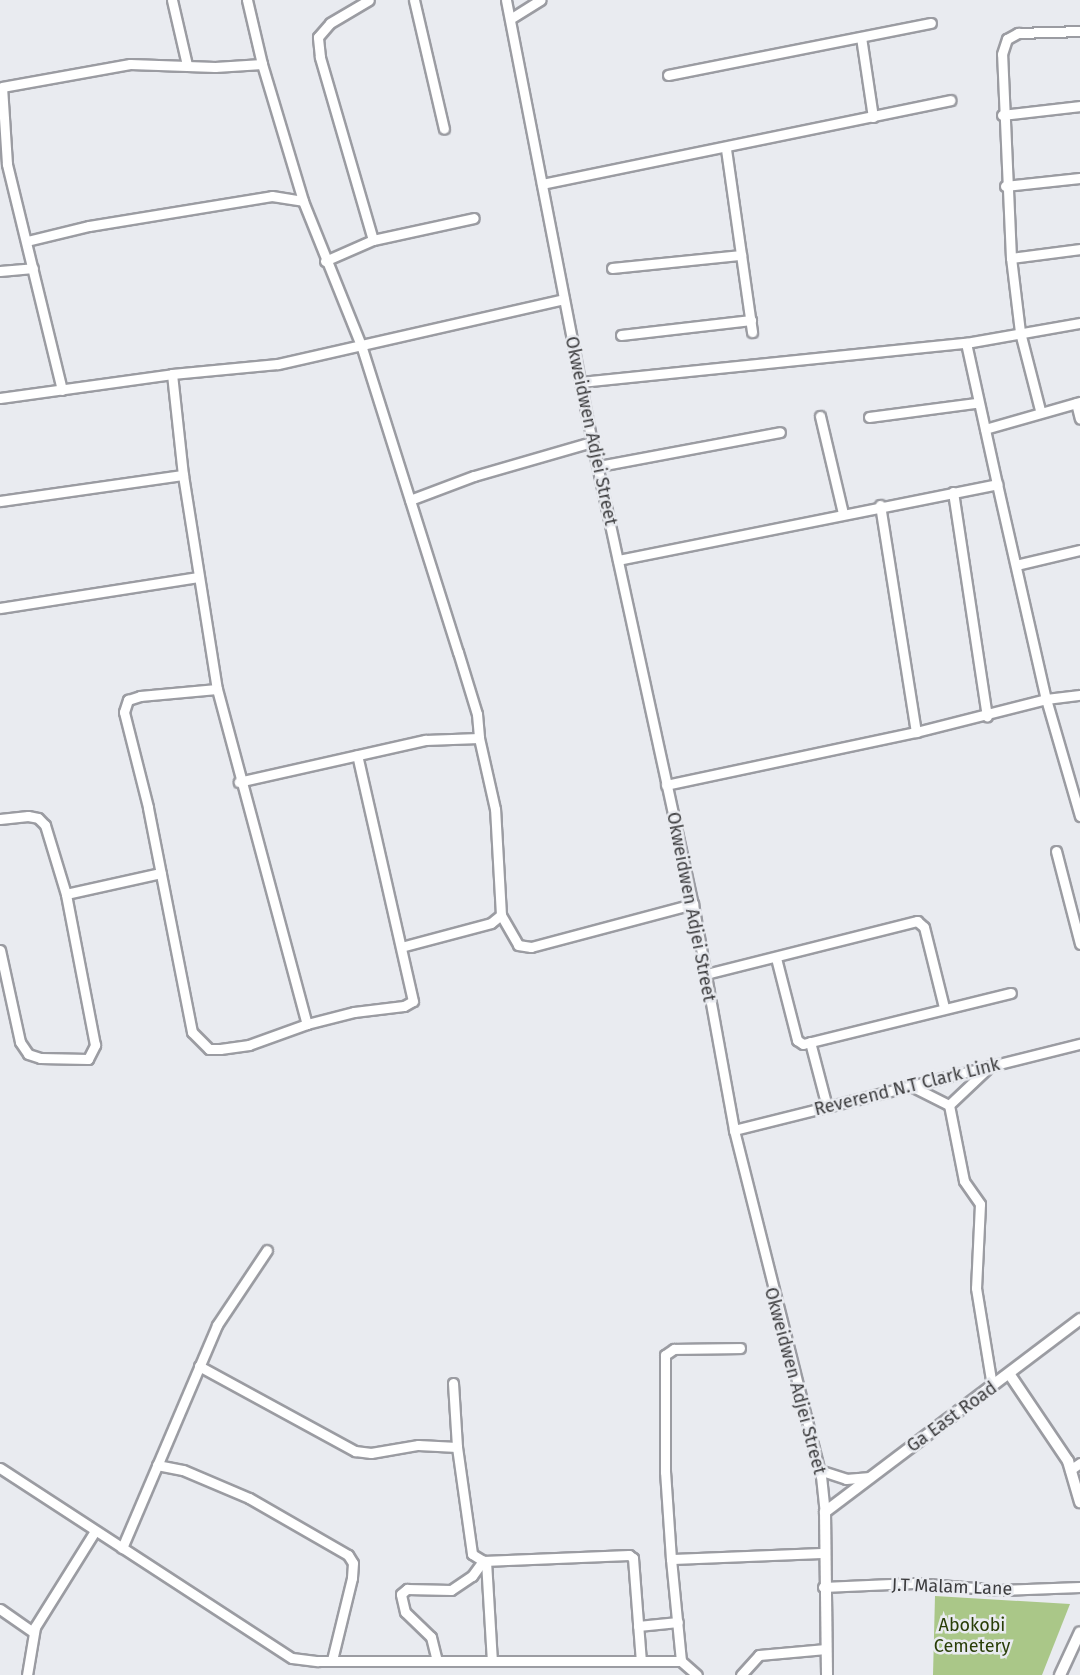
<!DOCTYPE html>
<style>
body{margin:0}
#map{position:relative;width:1080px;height:1675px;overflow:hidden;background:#e9ebf0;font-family:"Fira Sans",sans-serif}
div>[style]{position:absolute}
.green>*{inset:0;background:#aac788}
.roads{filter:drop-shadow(2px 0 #9b9ca2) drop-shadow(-2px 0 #9b9ca2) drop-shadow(0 2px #9b9ca2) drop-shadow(0 -2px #9b9ca2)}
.minor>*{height:9px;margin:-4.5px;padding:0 4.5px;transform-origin:4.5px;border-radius:4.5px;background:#fff}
.tertiary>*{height:10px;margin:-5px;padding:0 5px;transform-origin:5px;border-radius:5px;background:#fff}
span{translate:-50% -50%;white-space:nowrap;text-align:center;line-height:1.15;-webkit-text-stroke:5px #e9ebf0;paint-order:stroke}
.street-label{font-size:18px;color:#3c3c3e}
.park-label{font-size:18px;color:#293e07}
</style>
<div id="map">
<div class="green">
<div style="clip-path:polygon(935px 1596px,1070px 1604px,1042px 1675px,933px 1675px)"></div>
</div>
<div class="roads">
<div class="minor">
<div style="left:172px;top:0;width:67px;rotate:77deg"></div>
<div style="left:247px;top:0;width:66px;rotate:76.8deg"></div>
<div style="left:414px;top:0;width:132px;rotate:76.9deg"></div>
<div style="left:506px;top:0;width:450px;rotate:79deg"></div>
<div style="left:592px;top:442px;width:473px;rotate:77.7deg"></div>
<div style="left:693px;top:904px;width:230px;rotate:79.7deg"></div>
<div style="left:734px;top:1130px;width:357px;rotate:75.9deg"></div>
<div style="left:821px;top:1476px;width:36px;rotate:84deg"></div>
<div style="left:510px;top:19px;width:36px;rotate:-32deg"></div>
<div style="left:861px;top:37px;width:81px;rotate:81.5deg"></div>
<div style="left:668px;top:75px;width:268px;rotate:-11.2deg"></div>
<div style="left:1002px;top:115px;width:79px;rotate:-6.6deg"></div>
<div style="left:726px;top:149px;width:185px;rotate:81.9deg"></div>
<div style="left:542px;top:184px;width:417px;rotate:-11.6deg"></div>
<div style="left:1005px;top:186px;width:75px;rotate:-6.1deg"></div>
<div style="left:373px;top:240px;width:103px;rotate:-12.3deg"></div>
<div style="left:27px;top:241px;width:64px;rotate:-13.6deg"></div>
<div style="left:89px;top:226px;width:185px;rotate:-9.3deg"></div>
<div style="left:272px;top:196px;width:31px;rotate:9deg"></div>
<div style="left:1011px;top:258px;width:70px;rotate:-7.4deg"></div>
<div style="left:325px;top:261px;width:52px;rotate:-23.6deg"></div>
<div style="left:373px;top:240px;width:191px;rotate:-106.2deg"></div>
<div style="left:320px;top:57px;width:20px;rotate:-96deg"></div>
<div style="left:318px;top:37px;width:18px;rotate:-49deg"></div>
<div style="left:330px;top:23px;width:45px;rotate:-30.5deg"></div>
<div style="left:612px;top:268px;width:130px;rotate:-5.8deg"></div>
<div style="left:0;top:271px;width:33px;rotate:-5deg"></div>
<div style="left:621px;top:335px;width:131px;rotate:-6.6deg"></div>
<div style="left:966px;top:343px;width:144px;rotate:77.6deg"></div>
<div style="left:172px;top:374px;width:102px;rotate:83.8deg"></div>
<div style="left:183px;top:475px;width:217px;rotate:81deg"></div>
<div style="left:217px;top:689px;width:347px;rotate:75deg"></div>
<div style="left:307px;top:1024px;width:62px;rotate:160.1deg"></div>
<div style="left:249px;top:1045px;width:29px;rotate:172deg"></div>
<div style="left:220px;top:1049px;width:11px;rotate:180deg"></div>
<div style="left:209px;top:1049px;width:24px;rotate:-135deg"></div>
<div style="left:192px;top:1032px;width:229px;rotate:-101.1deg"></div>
<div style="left:148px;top:807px;width:98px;rotate:-104.2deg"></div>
<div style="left:124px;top:712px;width:13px;rotate:-72deg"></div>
<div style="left:128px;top:700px;width:13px;rotate:-18deg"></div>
<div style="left:140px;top:696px;width:77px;rotate:-5.2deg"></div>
<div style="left:580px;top:382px;width:388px;rotate:-5.8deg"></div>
<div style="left:966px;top:343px;width:116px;rotate:-10deg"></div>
<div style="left:62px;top:390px;width:233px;rotate:-103.7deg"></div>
<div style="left:7px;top:164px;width:77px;rotate:-93.7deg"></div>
<div style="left:2px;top:87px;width:130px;rotate:-10.2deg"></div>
<div style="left:130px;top:64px;width:85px;rotate:2deg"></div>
<div style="left:215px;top:67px;width:47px;rotate:-3.7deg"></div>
<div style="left:262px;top:64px;width:143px;rotate:73.3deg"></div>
<div style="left:303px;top:201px;width:158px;rotate:68.1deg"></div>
<div style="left:362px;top:348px;width:319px;rotate:72.5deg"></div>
<div style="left:458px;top:652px;width:65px;rotate:73deg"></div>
<div style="left:477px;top:714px;width:24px;rotate:85deg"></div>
<div style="left:479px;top:738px;width:54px;rotate:177.9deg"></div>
<div style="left:425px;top:740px;width:191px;rotate:167.3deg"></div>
<div style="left:0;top:398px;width:174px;rotate:-7.9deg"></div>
<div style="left:172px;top:374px;width:106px;rotate:-5.4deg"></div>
<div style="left:278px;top:364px;width:293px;rotate:-12.8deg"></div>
<div style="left:1076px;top:403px;width:16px;rotate:76deg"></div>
<div style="left:1040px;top:410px;width:81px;rotate:-104.4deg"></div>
<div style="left:1020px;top:332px;width:75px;rotate:-96.9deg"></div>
<div style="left:1011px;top:258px;width:204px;rotate:-92.5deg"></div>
<div style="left:1002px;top:54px;width:16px;rotate:-72deg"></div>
<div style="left:1007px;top:39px;width:13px;rotate:-29deg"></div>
<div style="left:1018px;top:33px;width:62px;rotate:-1.8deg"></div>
<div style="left:820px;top:416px;width:100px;rotate:76.7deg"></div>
<div style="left:869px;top:417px;width:108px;rotate:-7.5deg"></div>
<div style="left:985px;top:429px;width:99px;rotate:-15.9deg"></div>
<div style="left:599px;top:466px;width:184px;rotate:-10.6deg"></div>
<div style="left:953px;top:492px;width:227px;rotate:81.4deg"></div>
<div style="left:410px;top:500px;width:68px;rotate:-20.6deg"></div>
<div style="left:474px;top:476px;width:123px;rotate:-16.1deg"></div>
<div style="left:0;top:501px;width:185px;rotate:-8.1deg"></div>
<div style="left:880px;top:505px;width:230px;rotate:81deg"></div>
<div style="left:618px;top:560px;width:387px;rotate:-11.3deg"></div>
<div style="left:997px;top:484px;width:221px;rotate:77.2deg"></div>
<div style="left:1046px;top:699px;width:122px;rotate:73.8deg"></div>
<div style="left:1016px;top:565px;width:66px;rotate:-13.2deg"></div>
<div style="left:0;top:608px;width:201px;rotate:-8.9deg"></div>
<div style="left:666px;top:785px;width:256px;rotate:-12deg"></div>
<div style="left:916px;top:732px;width:134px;rotate:-14.2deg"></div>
<div style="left:1046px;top:699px;width:34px;rotate:-7deg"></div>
<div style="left:0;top:819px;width:28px;rotate:-6deg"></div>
<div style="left:28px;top:816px;width:10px;rotate:11deg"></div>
<div style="left:38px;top:818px;width:10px;rotate:45deg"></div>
<div style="left:45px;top:825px;width:72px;rotate:73.1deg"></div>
<div style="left:66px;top:894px;width:97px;rotate:-12.5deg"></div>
<div style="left:1056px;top:851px;width:96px;rotate:75.5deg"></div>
<div style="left:501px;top:915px;width:34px;rotate:60deg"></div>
<div style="left:518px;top:945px;width:13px;rotate:9deg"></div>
<div style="left:531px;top:947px;width:168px;rotate:-14.9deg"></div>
<div style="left:401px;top:947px;width:93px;rotate:-14.9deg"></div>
<div style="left:491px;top:923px;width:13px;rotate:-39deg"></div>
<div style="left:501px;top:915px;width:106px;rotate:-93.2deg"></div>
<div style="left:495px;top:809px;width:73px;rotate:-102.7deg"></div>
<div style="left:0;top:950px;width:94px;rotate:77.7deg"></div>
<div style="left:20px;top:1042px;width:14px;rotate:56deg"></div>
<div style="left:28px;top:1054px;width:13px;rotate:18deg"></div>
<div style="left:40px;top:1058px;width:48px;rotate:1.2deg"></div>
<div style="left:88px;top:1059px;width:16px;rotate:-63deg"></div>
<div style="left:95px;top:1045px;width:154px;rotate:-100.9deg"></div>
<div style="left:776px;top:958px;width:85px;rotate:75.6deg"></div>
<div style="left:797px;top:1040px;width:7px;rotate:34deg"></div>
<div style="left:803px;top:1044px;width:214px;rotate:-13.8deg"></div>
<div style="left:706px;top:974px;width:218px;rotate:-14.1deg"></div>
<div style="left:917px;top:921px;width:9px;rotate:41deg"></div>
<div style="left:924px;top:927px;width:82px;rotate:76deg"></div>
<div style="left:307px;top:1024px;width:49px;rotate:-14.3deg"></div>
<div style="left:354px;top:1012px;width:50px;rotate:-6.8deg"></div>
<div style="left:404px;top:1006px;width:10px;rotate:-29deg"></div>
<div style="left:413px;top:1001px;width:252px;rotate:-102.8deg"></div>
<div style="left:810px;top:1042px;width:67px;rotate:75.3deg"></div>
<div style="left:913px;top:1087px;width:40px;rotate:26.6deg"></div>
<div style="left:949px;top:1105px;width:77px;rotate:78.8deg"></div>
<div style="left:964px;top:1181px;width:28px;rotate:55deg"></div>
<div style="left:980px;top:1204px;width:84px;rotate:92.7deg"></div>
<div style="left:976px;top:1288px;width:99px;rotate:80.7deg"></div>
<div style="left:949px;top:1105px;width:52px;rotate:-43.5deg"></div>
<div style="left:734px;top:1130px;width:357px;rotate:-14deg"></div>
<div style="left:199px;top:1366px;width:178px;rotate:28.6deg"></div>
<div style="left:355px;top:1451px;width:16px;rotate:7deg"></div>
<div style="left:371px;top:1453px;width:48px;rotate:-9.7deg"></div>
<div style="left:418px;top:1445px;width:39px;rotate:3deg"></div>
<div style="left:453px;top:1383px;width:64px;rotate:86.4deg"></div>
<div style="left:457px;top:1447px;width:108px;rotate:82deg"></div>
<div style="left:472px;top:1554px;width:13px;rotate:32deg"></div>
<div style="left:483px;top:1561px;width:146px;rotate:-2.4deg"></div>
<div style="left:629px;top:1555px;width:5px;rotate:37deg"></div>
<div style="left:633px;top:1558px;width:103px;rotate:85.6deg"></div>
<div style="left:157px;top:1465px;width:26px;rotate:11deg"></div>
<div style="left:183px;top:1470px;width:72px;rotate:23deg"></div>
<div style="left:249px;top:1498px;width:114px;rotate:29.9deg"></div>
<div style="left:348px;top:1555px;width:9px;rotate:58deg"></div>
<div style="left:353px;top:1563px;width:15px;rotate:94deg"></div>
<div style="left:352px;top:1578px;width:84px;rotate:103.7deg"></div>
<div style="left:0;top:1468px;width:348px;rotate:33.1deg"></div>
<div style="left:292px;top:1658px;width:26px;rotate:7deg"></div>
<div style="left:318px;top:1661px;width:363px"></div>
<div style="left:681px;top:1661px;width:21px;rotate:41deg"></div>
<div style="left:819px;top:1470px;width:28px;rotate:18deg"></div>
<div style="left:846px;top:1479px;width:24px;rotate:-5deg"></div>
<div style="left:1070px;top:1470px;width:12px;rotate:-35deg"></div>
<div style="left:122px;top:1548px;width:242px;rotate:-66.9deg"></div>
<div style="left:217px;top:1325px;width:90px;rotate:-56.3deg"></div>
<div style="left:671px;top:1559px;width:87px;rotate:-93.9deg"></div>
<div style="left:665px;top:1472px;width:117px;rotate:-90deg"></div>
<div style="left:665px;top:1355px;width:11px;rotate:-34deg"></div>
<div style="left:674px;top:1349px;width:66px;rotate:-0.9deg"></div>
<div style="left:486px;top:1561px;width:100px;rotate:86.6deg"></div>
<div style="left:823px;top:1587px;width:92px;rotate:-2.5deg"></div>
<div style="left:915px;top:1583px;width:85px;rotate:4.7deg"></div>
<div style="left:1000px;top:1590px;width:80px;rotate:-2.1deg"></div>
<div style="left:0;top:1609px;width:40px;rotate:34.9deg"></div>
<div style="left:638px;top:1626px;width:40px;rotate:-5.7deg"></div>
<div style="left:437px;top:1661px;width:25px;rotate:-104deg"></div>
<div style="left:431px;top:1637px;width:36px;rotate:-136deg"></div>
<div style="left:405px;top:1612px;width:18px;rotate:-103deg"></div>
<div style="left:401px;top:1594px;width:8px;rotate:-40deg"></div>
<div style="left:407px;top:1589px;width:44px;rotate:1.3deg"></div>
<div style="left:451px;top:1590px;width:25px;rotate:-34deg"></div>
<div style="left:472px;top:1576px;width:19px;rotate:-54deg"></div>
<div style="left:681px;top:1661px;width:102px;rotate:-95.6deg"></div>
<div style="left:671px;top:1559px;width:152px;rotate:-2.3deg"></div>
<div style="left:27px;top:1675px;width:49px;rotate:-80.5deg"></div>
<div style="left:35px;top:1627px;width:113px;rotate:-58deg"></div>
<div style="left:741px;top:1675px;width:27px;rotate:-48deg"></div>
<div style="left:759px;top:1655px;width:67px;rotate:-5.1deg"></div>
</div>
<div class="tertiary">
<div style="left:1010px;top:1375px;width:104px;rotate:56deg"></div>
<div style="left:1068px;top:1461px;width:43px;rotate:73.7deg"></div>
<div style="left:827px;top:1675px;width:163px;rotate:-90.7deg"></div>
<div style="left:825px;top:1512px;width:320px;rotate:-37.1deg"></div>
<div style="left:1060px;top:1675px;width:47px;rotate:-65.1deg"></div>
</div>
</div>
<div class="street-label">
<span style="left:591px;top:431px;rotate:78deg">Okweidwen Adjei Street</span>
<span style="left:691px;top:907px;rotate:79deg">Okweidwen Adjei Street</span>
<span style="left:907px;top:1087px;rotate:-14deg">Reverend N.T Clark Link</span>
<span style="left:795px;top:1381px;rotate:75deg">Okweidwen Adjei Street</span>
<span style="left:952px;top:1417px;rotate:-36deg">Ga East Road</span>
<span style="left:952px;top:1587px;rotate:2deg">J.T Malam Lane</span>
</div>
<div class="park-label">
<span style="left:972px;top:1636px">Abokobi<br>Cemetery</span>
</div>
</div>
